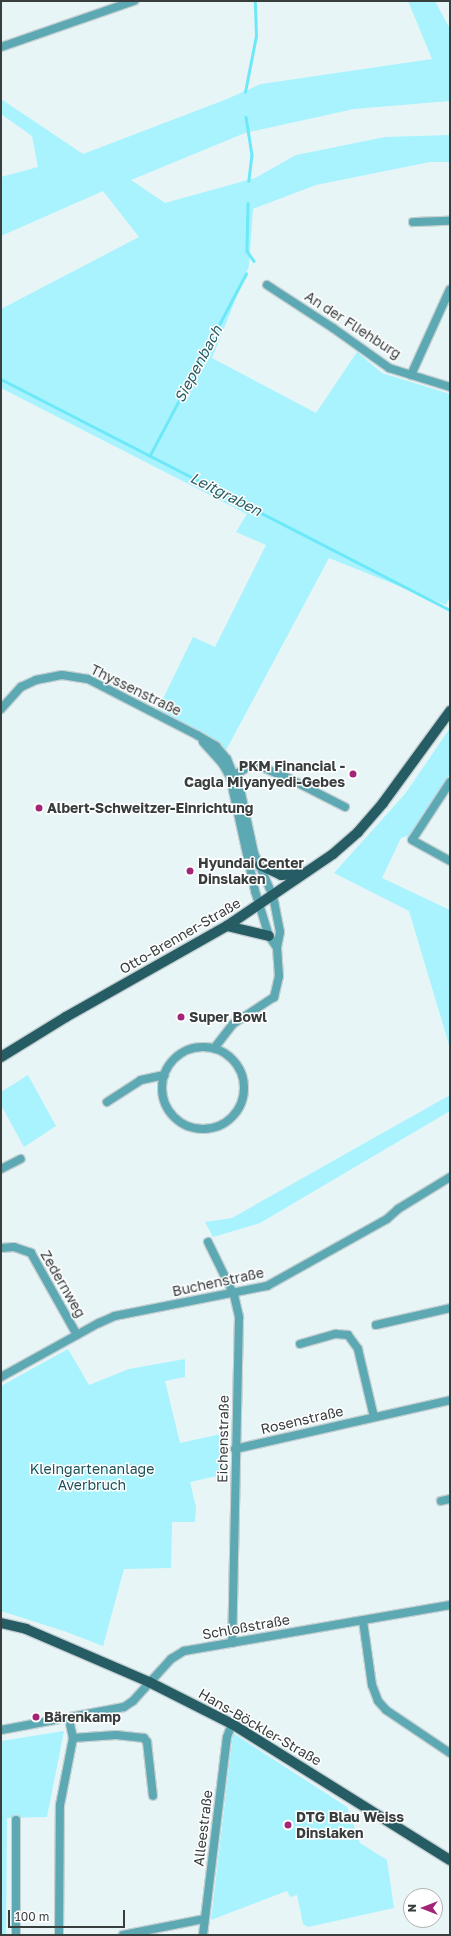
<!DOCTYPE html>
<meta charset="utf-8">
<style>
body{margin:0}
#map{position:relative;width:451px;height:1936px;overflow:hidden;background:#e8f5f7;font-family:"Golos Text",sans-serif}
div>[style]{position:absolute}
.green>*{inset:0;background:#a8f3fe}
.stream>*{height:2.5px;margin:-1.25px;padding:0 1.25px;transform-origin:1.25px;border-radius:1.25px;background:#6de8f8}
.roads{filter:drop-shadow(1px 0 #c5d0d2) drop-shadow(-1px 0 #c5d0d2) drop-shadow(0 1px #c5d0d2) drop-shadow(0 -1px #c5d0d2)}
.minor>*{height:8px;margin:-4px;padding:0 4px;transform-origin:4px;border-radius:4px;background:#5ca8b3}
.minor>.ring{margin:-4px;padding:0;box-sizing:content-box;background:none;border:8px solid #5ca8b3;border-radius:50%}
.major>*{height:10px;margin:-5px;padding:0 5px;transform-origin:5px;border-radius:5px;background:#265d64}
.dots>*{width:11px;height:11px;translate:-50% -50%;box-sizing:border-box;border:2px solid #fff;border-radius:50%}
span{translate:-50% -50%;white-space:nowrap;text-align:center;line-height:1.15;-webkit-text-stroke:3px #fff;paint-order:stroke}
.street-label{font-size:14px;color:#383d3e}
.poi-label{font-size:14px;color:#383d3e;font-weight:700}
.right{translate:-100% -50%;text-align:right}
.left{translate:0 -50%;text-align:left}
.park-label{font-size:14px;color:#1a5057}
.water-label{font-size:15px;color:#2a5f66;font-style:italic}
.frame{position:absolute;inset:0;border:2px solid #383d3e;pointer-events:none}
.north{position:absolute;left:403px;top:1888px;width:40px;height:40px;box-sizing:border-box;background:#fff;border:1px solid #afb1b2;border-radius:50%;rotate:270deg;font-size:11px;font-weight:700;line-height:16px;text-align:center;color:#383d3e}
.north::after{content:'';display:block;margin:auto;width:14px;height:18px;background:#a42577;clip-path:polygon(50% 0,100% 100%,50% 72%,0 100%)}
.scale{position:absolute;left:8px;top:1910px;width:117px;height:18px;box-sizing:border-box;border:2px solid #383d3e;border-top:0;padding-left:5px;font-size:12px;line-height:14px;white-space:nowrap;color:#383d3e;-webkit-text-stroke:3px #fff;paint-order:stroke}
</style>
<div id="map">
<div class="green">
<div style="clip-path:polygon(408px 1px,435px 1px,450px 29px,450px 101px,354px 109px,245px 133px,131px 180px,165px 203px,255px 178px,296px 155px,385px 137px,450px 135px,450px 162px,430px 162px,316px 185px,253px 209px,249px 266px,212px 358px,316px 413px,357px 352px,382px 373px,450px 394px,450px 596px,446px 605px,329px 558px,225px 752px,157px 711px,193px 637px,215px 647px,266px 545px,236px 532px,247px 514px,1px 388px,1px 309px,139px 237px,103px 191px,1px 236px,1px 177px,38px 167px,32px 136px,1px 114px,1px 99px,83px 154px,227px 99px,261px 84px,432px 59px)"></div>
<div style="clip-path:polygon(450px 728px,450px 773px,410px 835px,401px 838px,382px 878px,450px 910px,450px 1048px,409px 911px,334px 873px,405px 794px)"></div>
<div style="clip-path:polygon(28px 1075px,56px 1126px,24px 1147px,1px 1105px,1px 1092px)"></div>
<div style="clip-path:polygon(450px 1095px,450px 1111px,260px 1223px,213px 1237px,205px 1222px,232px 1218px)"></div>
<div style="clip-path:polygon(68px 1349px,89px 1385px,129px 1369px,185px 1359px,185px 1377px,165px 1381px,180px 1443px,226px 1433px,226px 1474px,190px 1482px,196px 1507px,195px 1522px,172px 1522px,171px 1568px,124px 1569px,103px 1646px,64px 1631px,1px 1611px,1px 1386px)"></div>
<div style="clip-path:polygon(64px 1731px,47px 1817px,7px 1818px,6px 1935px,1px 1935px,1px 1741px)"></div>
<div style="clip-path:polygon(233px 1733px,347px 1807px,360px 1843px,387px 1860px,394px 1908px,308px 1927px,303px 1924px,297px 1895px,290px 1897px,287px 1891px,211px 1920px)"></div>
</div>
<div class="stream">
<div style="left:245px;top:92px;width:57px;rotate:-78.9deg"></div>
<div style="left:256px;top:36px;width:35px;rotate:-92deg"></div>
<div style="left:246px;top:117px;width:38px;rotate:81deg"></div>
<div style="left:252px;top:155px;width:26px;rotate:97deg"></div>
<div style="left:248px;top:203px;width:48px;rotate:91.2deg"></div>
<div style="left:247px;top:251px;width:12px;rotate:55deg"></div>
<div style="left:1px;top:379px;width:505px;rotate:27.22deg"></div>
<div style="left:150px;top:455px;width:205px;rotate:-62.1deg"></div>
</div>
<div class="roads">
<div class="minor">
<div style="left:1px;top:47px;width:141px;rotate:-19.1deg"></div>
<div style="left:413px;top:222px;width:37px;rotate:-2deg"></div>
<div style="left:267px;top:285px;width:79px;rotate:33.1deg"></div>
<div style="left:333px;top:328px;width:69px;rotate:35.5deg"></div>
<div style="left:389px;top:368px;width:64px;rotate:17.3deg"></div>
<div style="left:411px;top:375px;width:94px;rotate:-65.6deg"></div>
<div style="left:1px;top:709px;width:30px;rotate:-48deg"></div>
<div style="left:21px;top:687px;width:17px;rotate:-25deg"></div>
<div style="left:36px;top:680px;width:26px;rotate:-11deg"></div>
<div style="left:62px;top:675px;width:26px;rotate:9deg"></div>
<div style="left:88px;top:679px;width:123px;rotate:27.2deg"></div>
<div style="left:197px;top:735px;width:22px;rotate:30deg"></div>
<div style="left:216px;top:746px;width:17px;rotate:50deg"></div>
<div style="left:227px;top:759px;width:37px;rotate:68deg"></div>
<div style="left:241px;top:793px;width:61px;rotate:77.8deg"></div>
<div style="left:254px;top:853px;width:47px;rotate:66.2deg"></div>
<div style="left:273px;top:896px;width:37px;rotate:79deg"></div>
<div style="left:280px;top:932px;width:16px;rotate:101deg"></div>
<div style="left:277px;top:948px;width:28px;rotate:86deg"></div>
<div style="left:279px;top:976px;width:22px;rotate:103deg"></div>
<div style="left:274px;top:997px;width:49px;rotate:146.6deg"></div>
<div style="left:233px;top:1024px;width:31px;rotate:128deg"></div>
<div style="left:203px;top:742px;width:28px;rotate:48deg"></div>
<div style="left:222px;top:763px;width:16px;rotate:60deg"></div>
<div style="left:230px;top:777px;width:117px;rotate:77.6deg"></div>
<div style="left:255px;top:891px;width:47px;rotate:72.7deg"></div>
<div style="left:269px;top:936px;width:14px;rotate:56deg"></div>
<div style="left:231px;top:777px;width:22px;rotate:-30deg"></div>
<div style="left:250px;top:766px;width:7px;rotate:-8deg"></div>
<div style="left:257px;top:765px;width:34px;rotate:23deg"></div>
<div style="left:288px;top:778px;width:64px;rotate:27deg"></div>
<div style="left:450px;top:782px;width:69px;rotate:123.2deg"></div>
<div style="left:412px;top:840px;width:43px;rotate:28.9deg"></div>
<div class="ring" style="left:162px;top:1047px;width:74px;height:74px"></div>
<div style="left:107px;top:1102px;width:40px;rotate:-32.9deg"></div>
<div style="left:141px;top:1080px;width:24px;rotate:-12deg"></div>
<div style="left:1px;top:1169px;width:22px;rotate:-27deg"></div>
<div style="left:208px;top:1242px;width:59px;rotate:63.9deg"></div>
<div style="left:234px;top:1295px;width:23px;rotate:77deg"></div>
<div style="left:239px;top:1317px;width:326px;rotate:91.2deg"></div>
<div style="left:1px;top:1248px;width:13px;rotate:-4deg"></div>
<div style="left:14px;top:1247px;width:18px;rotate:19deg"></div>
<div style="left:31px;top:1253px;width:94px;rotate:60.7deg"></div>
<div style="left:376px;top:1325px;width:76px;rotate:-12.9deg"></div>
<div style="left:300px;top:1344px;width:37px;rotate:-16deg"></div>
<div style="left:336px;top:1334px;width:12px;rotate:5deg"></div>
<div style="left:348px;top:1335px;width:17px;rotate:54deg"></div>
<div style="left:358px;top:1349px;width:70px;rotate:76.8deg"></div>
<div style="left:1px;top:1377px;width:112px;rotate:-28.9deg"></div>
<div style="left:99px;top:1323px;width:17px;rotate:-24deg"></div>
<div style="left:115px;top:1316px;width:155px;rotate:-11.2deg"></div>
<div style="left:267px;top:1286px;width:137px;rotate:-29.2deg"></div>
<div style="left:387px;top:1219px;width:15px;rotate:-42deg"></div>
<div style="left:398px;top:1209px;width:61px;rotate:-31.6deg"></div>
<div style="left:235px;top:1449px;width:221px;rotate:-12.8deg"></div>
<div style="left:441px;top:1501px;width:9px;rotate:-13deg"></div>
<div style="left:363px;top:1621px;width:65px;rotate:82deg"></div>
<div style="left:372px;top:1685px;width:17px;rotate:69deg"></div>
<div style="left:378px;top:1701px;width:12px;rotate:48deg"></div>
<div style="left:386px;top:1710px;width:77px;rotate:33.9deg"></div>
<div style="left:1px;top:1730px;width:125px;rotate:-10.6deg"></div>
<div style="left:124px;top:1707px;width:11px;rotate:-34deg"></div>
<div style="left:133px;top:1701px;width:57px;rotate:-47.9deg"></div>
<div style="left:171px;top:1659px;width:15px;rotate:-32deg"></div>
<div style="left:184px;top:1651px;width:270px;rotate:-9.8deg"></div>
<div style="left:73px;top:1738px;width:43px;rotate:-4deg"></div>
<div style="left:116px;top:1735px;width:28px;rotate:6deg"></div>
<div style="left:144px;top:1738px;width:5px;rotate:53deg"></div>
<div style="left:147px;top:1742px;width:54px;rotate:83.7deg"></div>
<div style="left:16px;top:1935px;width:115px;rotate:-90deg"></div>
<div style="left:59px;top:1935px;width:130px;rotate:-89.6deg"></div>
<div style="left:60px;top:1805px;width:68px;rotate:-79deg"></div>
<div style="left:73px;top:1738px;width:19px;rotate:-102deg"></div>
<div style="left:123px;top:1935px;width:83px;rotate:-11.2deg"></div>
<div style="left:203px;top:1935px;width:199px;rotate:-83.1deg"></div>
<div style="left:227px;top:1737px;width:14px;rotate:-69deg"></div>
</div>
<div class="major">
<div style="left:260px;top:865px;width:23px;rotate:25deg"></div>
<div style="left:281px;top:875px;width:21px;rotate:-3deg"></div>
<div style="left:227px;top:926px;width:43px;rotate:13.4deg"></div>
<div style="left:1px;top:1057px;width:76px;rotate:-31.6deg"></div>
<div style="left:66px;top:1017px;width:185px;rotate:-29.5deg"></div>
<div style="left:227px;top:926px;width:128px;rotate:-34.2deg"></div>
<div style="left:333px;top:854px;width:33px;rotate:-41deg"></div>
<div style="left:358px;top:832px;width:38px;rotate:-49deg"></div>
<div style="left:383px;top:803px;width:114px;rotate:-53.9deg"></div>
<div style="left:1px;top:1623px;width:26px;rotate:13deg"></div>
<div style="left:26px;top:1629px;width:134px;rotate:23.3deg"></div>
<div style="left:149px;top:1682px;width:93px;rotate:26.8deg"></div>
<div style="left:232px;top:1724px;width:257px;rotate:32deg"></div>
</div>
</div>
<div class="dots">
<div style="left:353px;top:774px;background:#a42577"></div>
<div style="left:39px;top:808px;background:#a42577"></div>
<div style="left:190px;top:871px;background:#a42577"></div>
<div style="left:181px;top:1017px;background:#a42577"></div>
<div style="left:36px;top:1717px;background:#a42577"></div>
<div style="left:288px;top:1825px;background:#a42577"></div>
</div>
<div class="street-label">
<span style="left:353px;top:325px;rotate:33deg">An der Fliehburg</span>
<span style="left:136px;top:690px;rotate:26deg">Thyssenstraße</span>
<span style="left:180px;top:936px;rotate:-30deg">Otto-Brenner-Straße</span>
<span style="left:218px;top:1282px;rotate:-12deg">Buchenstraße</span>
<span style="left:63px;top:1284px;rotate:60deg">Zedernweg</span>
<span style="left:302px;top:1420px;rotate:-13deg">Rosenstraße</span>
<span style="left:223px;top:1439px;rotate:-89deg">Eichenstraße</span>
<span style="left:246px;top:1627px;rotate:-10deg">Schloßstraße</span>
<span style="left:260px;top:1727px;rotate:30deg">Hans-Böckler-Straße</span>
<span style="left:203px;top:1828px;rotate:-83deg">Alleestraße</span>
</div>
<div class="poi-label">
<span class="right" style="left:345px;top:774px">PKM Financial -<br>Cagla Miyanyedi-Gebes</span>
<span class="left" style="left:47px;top:808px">Albert-Schweitzer-Einrichtung</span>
<span class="left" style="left:198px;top:871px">Hyundai Center<br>Dinslaken</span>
<span class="left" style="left:189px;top:1017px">Super Bowl</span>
<span class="left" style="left:44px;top:1717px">Bärenkamp</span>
<span class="left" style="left:296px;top:1825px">DTG Blau Weiss<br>Dinslaken</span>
</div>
<div class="park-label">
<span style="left:92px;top:1477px">Kleingartenanlage<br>Averbruch</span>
</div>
<div class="water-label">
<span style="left:198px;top:364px;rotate:-62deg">Siepenbach</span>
<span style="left:226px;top:494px;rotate:27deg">Leitgraben</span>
</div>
<div class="frame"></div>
<div class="north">N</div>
<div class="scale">100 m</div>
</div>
